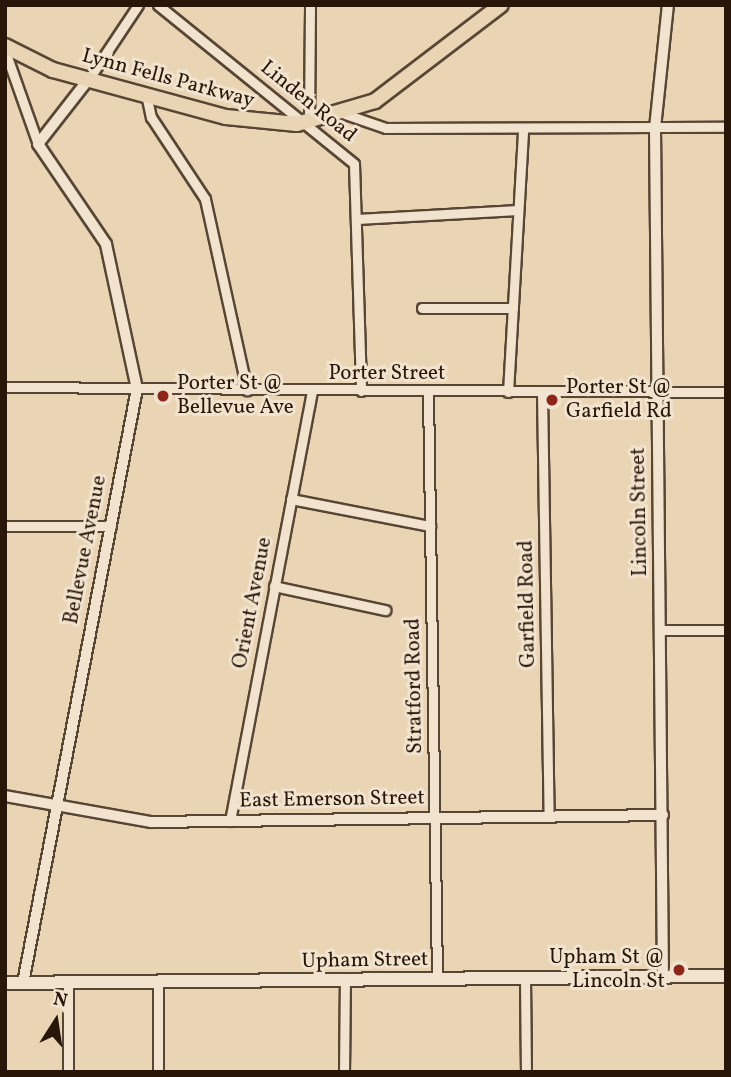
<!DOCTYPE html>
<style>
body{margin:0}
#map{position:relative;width:731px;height:1077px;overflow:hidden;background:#e9d4b4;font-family:Vollkorn,serif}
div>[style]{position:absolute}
.roads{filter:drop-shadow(2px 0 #584634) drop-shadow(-2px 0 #584634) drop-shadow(0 2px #584634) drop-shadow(0 -2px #584634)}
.minor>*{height:9px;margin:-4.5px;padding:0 4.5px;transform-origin:4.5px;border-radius:4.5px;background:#f1e3ce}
.tertiary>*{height:10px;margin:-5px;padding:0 5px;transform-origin:5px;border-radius:5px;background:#f1e3ce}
.secondary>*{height:12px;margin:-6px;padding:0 6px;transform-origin:6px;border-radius:6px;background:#f1e3ce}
.primary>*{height:14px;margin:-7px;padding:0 7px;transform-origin:7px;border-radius:7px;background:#e9d4b4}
.dots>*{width:19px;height:19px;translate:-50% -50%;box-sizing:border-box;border:4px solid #f1e3ce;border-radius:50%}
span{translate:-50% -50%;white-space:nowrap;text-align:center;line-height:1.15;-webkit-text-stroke:6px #f1e3ce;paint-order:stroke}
.street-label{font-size:21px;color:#281709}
.poi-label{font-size:21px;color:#281709}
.left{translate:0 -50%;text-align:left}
.right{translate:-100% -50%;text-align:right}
.frame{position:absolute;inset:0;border:7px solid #281709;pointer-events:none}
.north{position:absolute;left:21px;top:986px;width:70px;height:70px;-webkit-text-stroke:5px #f1e3ce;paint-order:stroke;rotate:12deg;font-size:19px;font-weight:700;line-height:28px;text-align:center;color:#281709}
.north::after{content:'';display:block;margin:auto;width:24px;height:32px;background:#281709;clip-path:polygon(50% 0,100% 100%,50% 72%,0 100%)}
</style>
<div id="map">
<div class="roads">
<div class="minor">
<div style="left:158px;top:5px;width:252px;rotate:39deg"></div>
<div style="left:354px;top:164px;width:227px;rotate:88.2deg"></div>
<div style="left:5px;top:51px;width:99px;rotate:70.5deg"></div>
<div style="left:88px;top:80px;width:90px;rotate:-56.3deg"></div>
<div style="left:146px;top:94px;width:24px;rotate:78deg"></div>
<div style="left:151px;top:117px;width:98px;rotate:56.6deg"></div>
<div style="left:205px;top:199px;width:196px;rotate:77.6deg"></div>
<div style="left:345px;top:114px;width:43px;rotate:18.9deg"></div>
<div style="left:386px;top:128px;width:340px;rotate:-0.2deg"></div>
<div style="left:309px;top:123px;width:118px;rotate:-89.5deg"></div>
<div style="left:357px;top:219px;width:161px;rotate:-3.2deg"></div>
<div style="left:422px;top:308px;width:91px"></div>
<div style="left:5px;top:387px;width:721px;rotate:0.4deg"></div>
<div style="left:428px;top:392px;width:588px;rotate:89.12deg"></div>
<div style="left:508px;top:392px;width:264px;rotate:-86.7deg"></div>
<div style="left:542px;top:392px;width:424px;rotate:89.1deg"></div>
<div style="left:291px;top:499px;width:142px;rotate:11deg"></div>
<div style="left:5px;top:526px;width:106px"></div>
<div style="left:274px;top:586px;width:114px;rotate:12.2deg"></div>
<div style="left:660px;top:630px;width:66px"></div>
<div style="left:230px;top:821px;width:438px;rotate:-79.2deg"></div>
<div style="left:525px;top:979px;width:93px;rotate:89.4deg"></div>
<div style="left:158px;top:982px;width:90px;rotate:90deg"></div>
<div style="left:68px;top:984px;width:88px;rotate:90deg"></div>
<div style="left:344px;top:1072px;width:91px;rotate:-89.4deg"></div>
</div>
<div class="tertiary">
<div style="left:5px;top:796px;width:148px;rotate:10.1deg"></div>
<div style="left:151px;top:822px;width:512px;rotate:-0.78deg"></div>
<div style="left:663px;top:977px;width:849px;rotate:-90.54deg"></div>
<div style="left:655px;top:128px;width:124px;rotate:-84deg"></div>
<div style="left:23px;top:983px;width:605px;rotate:-79.14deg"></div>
<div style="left:137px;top:389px;width:148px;rotate:-102.1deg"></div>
<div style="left:106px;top:244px;width:121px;rotate:-124.2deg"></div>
<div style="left:38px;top:144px;width:81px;rotate:-52deg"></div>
</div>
<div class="secondary">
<div style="left:5px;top:983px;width:721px;rotate:-0.56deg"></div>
</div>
<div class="primary">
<div style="left:5px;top:46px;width:54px;rotate:26.6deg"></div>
<div style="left:53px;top:70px;width:179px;rotate:15.2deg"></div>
<div style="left:226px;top:117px;width:71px;rotate:5.6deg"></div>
<div style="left:297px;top:124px;width:81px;rotate:-16.4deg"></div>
<div style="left:375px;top:101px;width:158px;rotate:-37.3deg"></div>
</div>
</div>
<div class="dots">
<div style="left:163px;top:396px;background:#8f2418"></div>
<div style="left:552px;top:400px;background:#8f2418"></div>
<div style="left:679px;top:970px;background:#8f2418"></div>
</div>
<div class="street-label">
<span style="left:168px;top:79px;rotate:15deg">Lynn Fells Parkway</span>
<span style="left:308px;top:102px;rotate:39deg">Linden Road</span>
<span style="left:387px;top:374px">Porter Street</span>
<span style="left:640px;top:512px;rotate:-91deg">Lincoln Street</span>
<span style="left:86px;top:550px;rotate:-79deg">Bellevue Avenue</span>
<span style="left:253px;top:603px;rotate:-79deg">Orient Avenue</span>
<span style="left:528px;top:604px;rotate:-91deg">Garfield Road</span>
<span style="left:415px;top:686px;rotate:-91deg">Stratford Road</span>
<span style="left:332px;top:800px;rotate:-1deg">East Emerson Street</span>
<span style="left:365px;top:961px;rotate:-1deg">Upham Street</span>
</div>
<div class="poi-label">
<span class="left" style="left:177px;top:396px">Porter St @<br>Bellevue Ave</span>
<span class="left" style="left:566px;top:400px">Porter St @<br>Garfield Rd</span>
<span class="right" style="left:665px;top:970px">Upham St @<br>Lincoln St</span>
</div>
<div class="frame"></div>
<div class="north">N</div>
</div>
